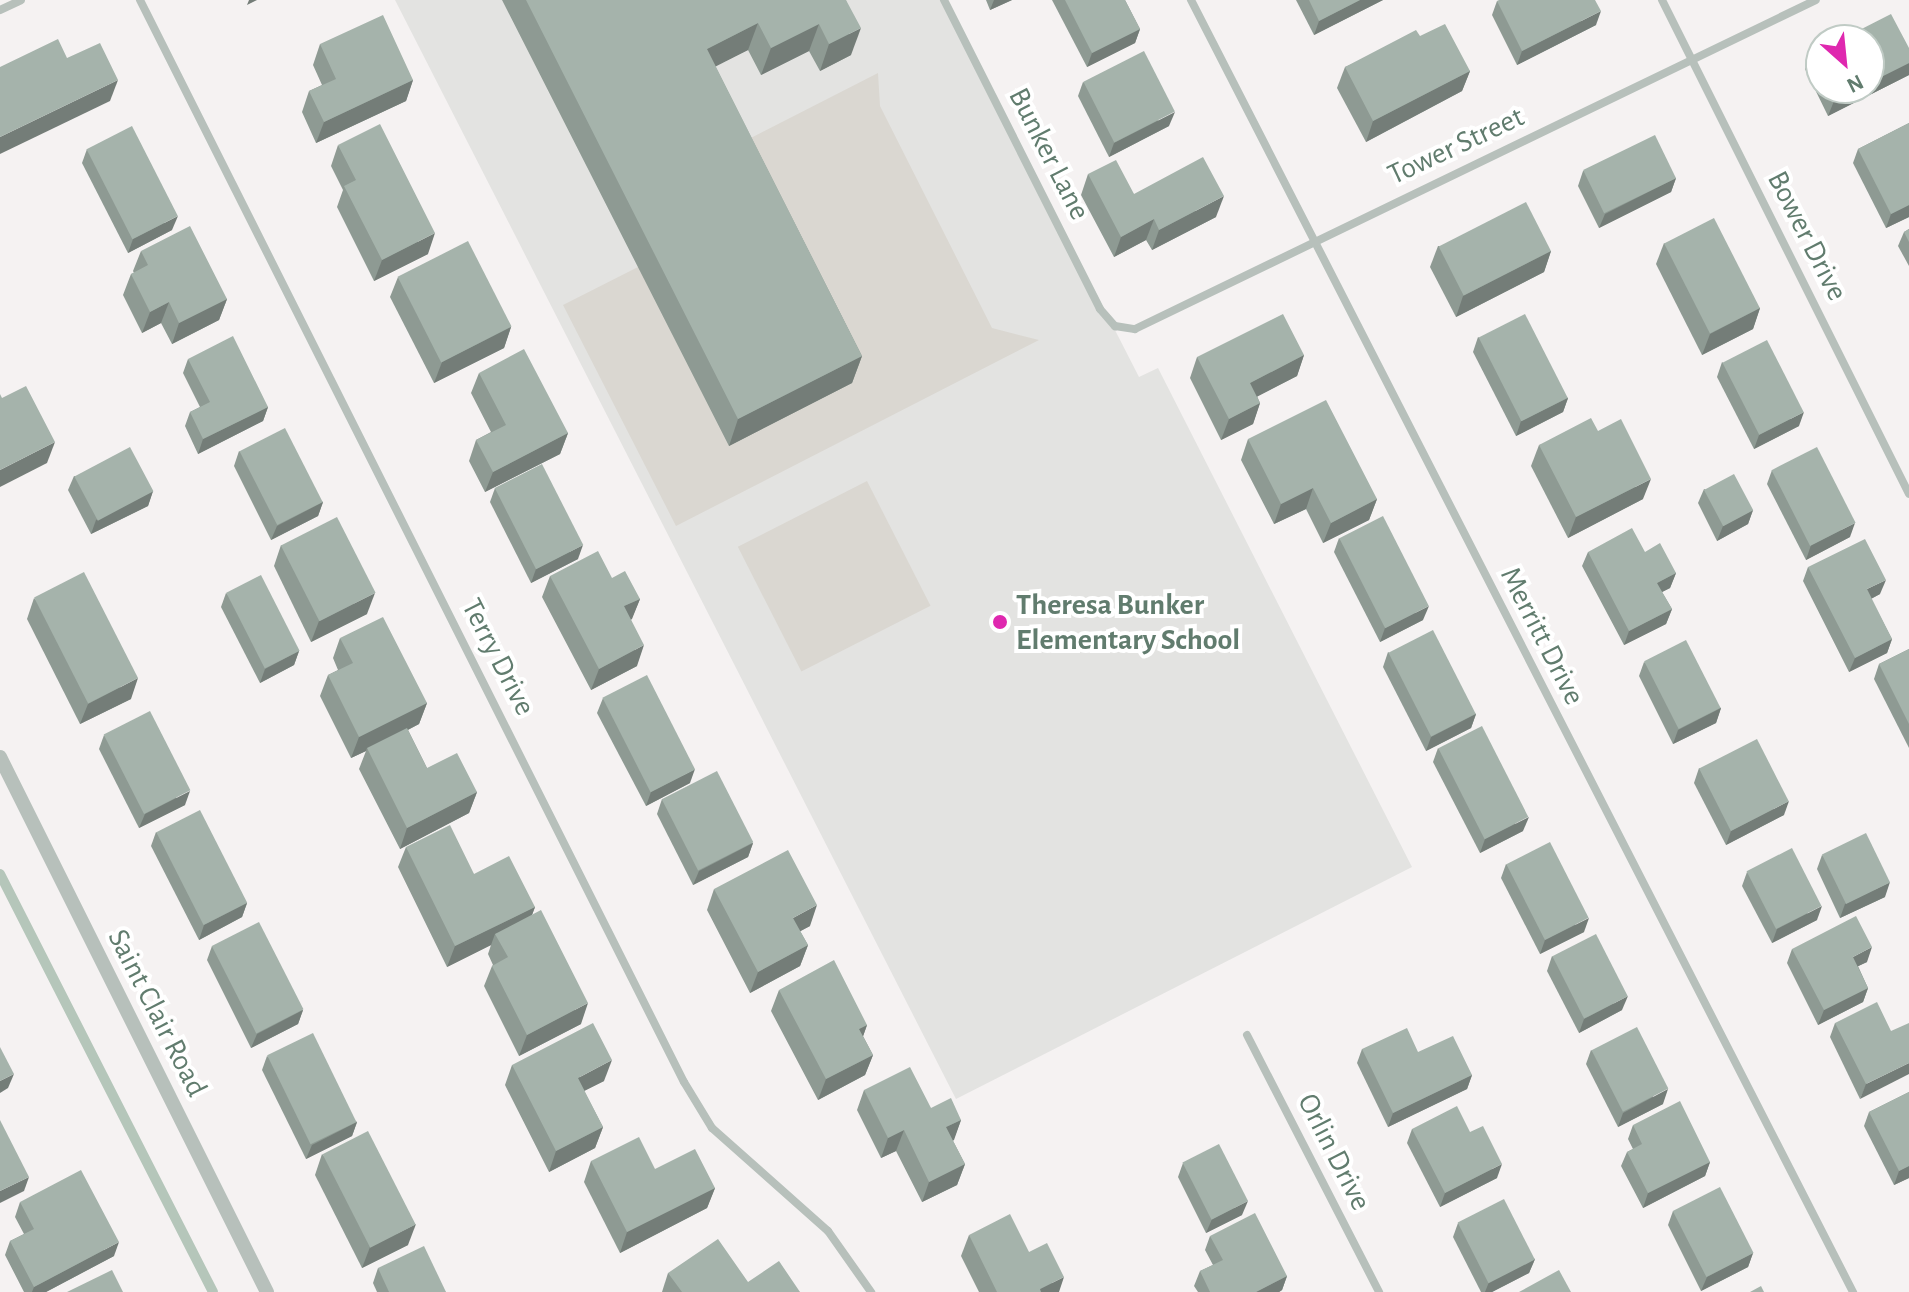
<!DOCTYPE html>
<style>
body{margin:0}
#map{position:relative;width:1909px;height:1292px;overflow:hidden;background:#f5f2f2;font-family:"Alegreya Sans",sans-serif}
div>[style]{position:absolute}
.built>*{inset:0;background:#e3e3e1}
.green>*{inset:0;background:#dad7d1;transform-origin:0 0}
.stream>*{height:10px;margin:-5px;padding:0 5px;transform-origin:5px;border-radius:5px;background:#b5c6ba}
.minor>*{height:8px;margin:-4px;padding:0 4px;transform-origin:4px;border-radius:4px;background:#b7c0bb}
.tertiary>*{height:14px;margin:-7px;padding:0 7px;transform-origin:7px;border-radius:7px;background:#b7c0bb}
.wall>*{inset:0;background:#8e9a93}
.shaded-wall>*{inset:0;background:#747d78}
.building>*{inset:0;background:#a5b3ab;transform-origin:0 0}
.dots>*{width:22px;height:22px;translate:-50% -50%;box-sizing:border-box;border:4px solid #fff;border-radius:50%}
span{translate:-50% -50%;white-space:nowrap;text-align:center;line-height:1.15;-webkit-text-stroke:8px #fff;paint-order:stroke}
.street-label{font-size:30px;color:#617c6e}
.poi-label{font-size:30px;color:#617c6e;font-weight:700}
.left{translate:0 -50%;text-align:left}
.north{position:absolute;left:1805px;top:24px;width:80px;height:80px;box-sizing:border-box;background:#fff;border:2px solid #c0cbc5;border-radius:50%;rotate:153deg;font-size:22px;font-weight:700;line-height:32px;text-align:center;color:#617c6e}
.north::after{content:'';display:block;margin:auto;width:28px;height:36px;background:#df28af;clip-path:polygon(50% 0,100% 100%,50% 72%,0 100%)}
</style>
<div id="map">
<div class="built">
<div style="clip-path:polygon(395px 0,946px 0,1139px 377px,1158px 368px,1412px 867px,956px 1099px)"></div>
</div>
<div class="green">
<div style="clip-path:polygon(878px 73px,880px 106px,992px 328px,1039px 340px,676px 526px,563px 305px,638px 267px,733px 147px)"></div>
<div style="left:867px;top:481px;width:140px;height:145px;rotate:63deg"></div>
</div>
<div class="stream">
<div style="left:0;top:874px;width:469px;rotate:63deg"></div>
</div>
<div class="minor">
<div style="left:140px;top:0;width:1211px;rotate:63.31deg"></div>
<div style="left:684px;top:1082px;width:54px;rotate:58.7deg"></div>
<div style="left:712px;top:1128px;width:155px;rotate:41.6deg"></div>
<div style="left:828px;top:1231px;width:75px;rotate:54.8deg"></div>
<div style="left:944px;top:0;width:346px;rotate:63.2deg"></div>
<div style="left:1100px;top:309px;width:23px;rotate:49deg"></div>
<div style="left:1115px;top:326px;width:20px;rotate:9deg"></div>
<div style="left:1135px;top:329px;width:756px;rotate:-25.79deg"></div>
<div style="left:1191px;top:0;width:1452px;rotate:62.87deg"></div>
<div style="left:1662px;top:0;width:552px;rotate:63.43deg"></div>
<div style="left:0;top:10px;width:23px;rotate:-25deg"></div>
<div style="left:1247px;top:1035px;width:289px;rotate:62.8deg"></div>
</div>
<div class="tertiary">
<div style="left:0;top:757px;width:598px;rotate:63.48deg"></div>
</div>
<div class="wall">
<div style="clip-path:polygon(502px 0,846px 0,851px 55px,820px 71px,809px 51px,761px 75px,748px 50px,715px 66px,862px 356px,852px 383px,729px 446px)"></div>
<div style="clip-path:polygon(986px 0,1012px 0,990px 10px)"></div>
<div style="clip-path:polygon(1052px 0,1125px 0,1140px 29px,1135px 43px,1087px 67px)"></div>
<div style="clip-path:polygon(1296px 0,1383px 0,1314px 35px)"></div>
<div style="clip-path:polygon(1497px 1px,1596px 25px,1517px 65px,1492px 15px)"></div>
<div style="clip-path:polygon(1420px 36px,1470px 71px,1462px 91px,1366px 142px,1337px 88px,1345px 67px)"></div>
<div style="clip-path:polygon(320px 44px,413px 80px,406px 101px,316px 143px,302px 112px,309px 91px,322px 85px,313px 65px)"></div>
<div style="clip-path:polygon(1909px 48px,1909px 75px,1828px 116px,1805px 69px,1810px 55px,1821px 49px,1821px 88px,1869px 88px)"></div>
<div style="clip-path:polygon(1083px 82px,1169px 126px,1109px 157px,1078px 96px)"></div>
<div style="clip-path:polygon(1909px 123px,1909px 217px,1886px 228px,1853px 163px,1858px 149px)"></div>
<div style="clip-path:polygon(338px 145px,428px 254px,374px 281px,337px 207px,343px 190px,331px 166px)"></div>
<div style="clip-path:polygon(87px 149px,172px 230px,128px 253px,82px 163px)"></div>
<div style="clip-path:polygon(1583px 171px,1676px 178px,1671px 192px,1599px 228px,1578px 186px)"></div>
<div style="clip-path:polygon(1088px 174px,1134px 194px,1216px 217px,1152px 250px,1146px 240px,1114px 257px,1081px 195px)"></div>
<div style="clip-path:polygon(1909px 229px,1909px 266px,1898px 246px,1904px 232px)"></div>
<div style="clip-path:polygon(1664px 243px,1760px 308px,1753px 329px,1702px 355px,1656px 264px)"></div>
<div style="clip-path:polygon(1438px 246px,1551px 251px,1544px 272px,1456px 317px,1430px 267px)"></div>
<div style="clip-path:polygon(141px 251px,227px 299px,219px 320px,172px 344px,161px 323px,142px 333px,123px 295px,131px 274px,134px 273px,133px 271px)"></div>
<div style="clip-path:polygon(398px 277px,511px 327px,504px 348px,434px 383px,390px 297px)"></div>
<div style="clip-path:polygon(1478px 337px,1568px 398px,1563px 412px,1516px 436px,1473px 352px)"></div>
<div style="clip-path:polygon(1304px 355px,1297px 376px,1257px 396px,1260px 403px,1253px 424px,1221px 440px,1190px 378px,1197px 357px)"></div>
<div style="clip-path:polygon(188px 359px,268px 407px,263px 421px,198px 454px,185px 426px,190px 412px,200px 407px,183px 373px)"></div>
<div style="clip-path:polygon(1722px 362px,1799px 426px,1754px 449px,1717px 377px)"></div>
<div style="clip-path:polygon(479px 373px,568px 433px,560px 454px,485px 492px,469px 461px,476px 440px,491px 432px,471px 393px)"></div>
<div style="clip-path:polygon(1598px 431px,1643px 499px,1568px 538px,1531px 466px,1539px 445px)"></div>
<div style="clip-path:polygon(1248px 439px,1377px 499px,1369px 520px,1323px 543px,1306px 509px,1274px 524px,1241px 460px)"></div>
<div style="clip-path:polygon(239px 451px,323px 502px,318px 516px,271px 540px,234px 466px)"></div>
<div style="clip-path:polygon(1772px 470px,1850px 537px,1806px 560px,1767px 484px)"></div>
<div style="clip-path:polygon(74px 476px,153px 491px,148px 506px,91px 534px,68px 490px)"></div>
<div style="clip-path:polygon(495px 488px,578px 559px,531px 583px,490px 502px)"></div>
<div style="clip-path:polygon(1704px 489px,1753px 510px,1748px 524px,1717px 541px,1698px 503px)"></div>
<div style="clip-path:polygon(1339px 538px,1423px 620px,1380px 642px,1334px 552px)"></div>
<div style="clip-path:polygon(281px 545px,367px 614px,311px 642px,274px 566px)"></div>
<div style="clip-path:polygon(1588px 552px,1645px 552px,1676px 573px,1670px 588px,1662px 592px,1672px 609px,1666px 624px,1624px 645px,1582px 566px)"></div>
<div style="clip-path:polygon(1808px 567px,1880px 594px,1871px 599px,1892px 639px,1887px 653px,1849px 672px,1803px 581px)"></div>
<div style="clip-path:polygon(550px 576px,612px 578px,640px 599px,631px 620px,637px 666px,591px 690px,542px 597px)"></div>
<div style="clip-path:polygon(226px 593px,299px 651px,294px 665px,260px 683px,221px 607px)"></div>
<div style="clip-path:polygon(34px 598px,131px 699px,80px 724px,27px 619px)"></div>
<div style="clip-path:polygon(340px 638px,427px 703px,419px 724px,408px 730px,427px 768px,477px 792px,469px 813px,400px 849px,359px 769px,366px 751px,351px 758px,320px 696px,328px 675px,338px 670px,333px 658px)"></div>
<div style="clip-path:polygon(1909px 649px,1909px 748px,1874px 679px,1879px 664px)"></div>
<div style="clip-path:polygon(1388px 652px,1476px 714px,1471px 728px,1426px 751px,1383px 667px)"></div>
<div style="clip-path:polygon(1644px 662px,1721px 708px,1716px 723px,1673px 744px,1639px 676px)"></div>
<div style="clip-path:polygon(603px 698px,690px 783px,646px 806px,597px 713px)"></div>
<div style="clip-path:polygon(104px 735px,185px 805px,139px 828px,99px 749px)"></div>
<div style="clip-path:polygon(1438px 748px,1523px 831px,1480px 853px,1433px 762px)"></div>
<div style="clip-path:polygon(1699px 768px,1784px 815px,1726px 845px,1694px 783px)"></div>
<div style="clip-path:polygon(662px 799px,753px 843px,748px 857px,693px 885px,657px 814px)"></div>
<div style="clip-path:polygon(156px 832px,247px 903px,242px 917px,199px 940px,151px 846px)"></div>
<div style="clip-path:polygon(406px 847px,474px 874px,535px 907px,532px 915px,581px 1024px,519px 1056px,484px 986px,492px 966px,493px 965px,488px 954px,491px 945px,447px 967px,398px 867px)"></div>
<div style="clip-path:polygon(1822px 855px,1885px 897px,1840px 918px,1817px 869px)"></div>
<div style="clip-path:polygon(1506px 864px,1584px 932px,1540px 954px,1501px 878px)"></div>
<div style="clip-path:polygon(1747px 872px,1817px 920px,1772px 943px,1742px 886px)"></div>
<div style="clip-path:polygon(714px 889px,810px 926px,800px 931px,808px 945px,800px 966px,750px 993px,707px 910px)"></div>
<div style="clip-path:polygon(212px 946px,303px 1010px,298px 1024px,251px 1048px,207px 960px)"></div>
<div style="clip-path:polygon(1792px 949px,1867px 962px,1858px 966px,1868px 988px,1863px 1002px,1818px 1025px,1787px 963px)"></div>
<div style="clip-path:polygon(1552px 956px,1622px 1010px,1579px 1033px,1547px 971px)"></div>
<div style="clip-path:polygon(779px 990px,867px 1025px,863px 1036px,873px 1055px,865px 1075px,818px 1100px,771px 1011px)"></div>
<div style="clip-path:polygon(1835px 1023px,1891px 1031px,1860px 1099px,1830px 1037px)"></div>
<div style="clip-path:polygon(1362px 1049px,1418px 1052px,1472px 1075px,1467px 1089px,1388px 1127px,1357px 1063px)"></div>
<div style="clip-path:polygon(1591px 1050px,1663px 1104px,1618px 1127px,1586px 1064px)"></div>
<div style="clip-path:polygon(267px 1056px,357px 1122px,352px 1136px,306px 1159px,262px 1070px)"></div>
<div style="clip-path:polygon(512px 1065px,604px 1081px,584px 1091px,603px 1127px,595px 1148px,549px 1172px,505px 1085px)"></div>
<div style="clip-path:polygon(864px 1090px,931px 1108px,961px 1120px,953px 1141px,965px 1164px,957px 1185px,922px 1202px,896px 1151px,881px 1158px,857px 1110px)"></div>
<div style="clip-path:polygon(1909px 1092px,1909px 1178px,1894px 1185px,1864px 1126px,1869px 1112px)"></div>
<div style="clip-path:polygon(1633px 1125px,1710px 1162px,1705px 1176px,1643px 1208px,1621px 1166px,1627px 1152px,1633px 1149px,1628px 1139px)"></div>
<div style="clip-path:polygon(1412px 1129px,1470px 1132px,1497px 1178px,1440px 1207px,1407px 1143px)"></div>
<div style="clip-path:polygon(322px 1154px,408px 1245px,362px 1268px,315px 1175px)"></div>
<div style="clip-path:polygon(591px 1161px,655px 1169px,715px 1188px,707px 1208px,620px 1253px,584px 1182px)"></div>
<div style="clip-path:polygon(1183px 1163px,1242px 1215px,1206px 1233px,1178px 1177px)"></div>
<div style="clip-path:polygon(20px 1202px,114px 1256px,46px 1292px,24px 1292px,5px 1255px,10px 1241px,24px 1234px,15px 1217px)"></div>
<div style="clip-path:polygon(1673px 1211px,1753px 1253px,1748px 1267px,1701px 1291px,1668px 1225px)"></div>
<div style="clip-path:polygon(1458px 1223px,1535px 1259px,1529px 1273px,1492px 1292px,1481px 1292px,1453px 1237px)"></div>
<div style="clip-path:polygon(969px 1235px,1029px 1252px,1059px 1292px,979px 1292px,961px 1256px)"></div>
<div style="clip-path:polygon(1210px 1236px,1287px 1276px,1282px 1290px,1279px 1292px,1198px 1292px,1194px 1286px,1200px 1271px,1213px 1265px,1205px 1250px)"></div>
<div style="clip-path:polygon(378px 1268px,446px 1292px,377px 1292px,373px 1283px)"></div>
<div style="clip-path:polygon(668px 1273px,748px 1282px,800px 1292px,662px 1292px)"></div>
</div>
<div class="shaded-wall">
<div style="clip-path:polygon(249px 0,257px 0,247px 5px)"></div>
<div style="clip-path:polygon(994px 0,1012px 0,990px 10px)"></div>
<div style="clip-path:polygon(1360px 0,1383px 0,1314px 35px,1319px 21px)"></div>
<div style="clip-path:polygon(1601px 11px,1596px 25px,1517px 65px,1522px 51px)"></div>
<div style="clip-path:polygon(758px 23px,748px 50px,697px 76px,707px 49px)"></div>
<div style="clip-path:polygon(819px 24px,809px 51px,761px 75px,771px 48px)"></div>
<div style="clip-path:polygon(861px 28px,851px 55px,820px 71px,829px 44px)"></div>
<div style="clip-path:polygon(1140px 29px,1135px 43px,1087px 67px,1092px 53px)"></div>
<div style="clip-path:polygon(1909px 63px,1909px 75px,1828px 116px,1834px 101px,1860px 88px,1869px 88px,1869px 83px)"></div>
<div style="clip-path:polygon(1470px 71px,1462px 91px,1366px 142px,1373px 121px)"></div>
<div style="clip-path:polygon(118px 80px,110px 101px,0 154px,0 137px)"></div>
<div style="clip-path:polygon(413px 80px,406px 101px,316px 143px,324px 122px)"></div>
<div style="clip-path:polygon(1175px 112px,1169px 126px,1109px 157px,1114px 143px)"></div>
<div style="clip-path:polygon(1676px 178px,1671px 192px,1599px 228px,1605px 214px)"></div>
<div style="clip-path:polygon(1224px 196px,1216px 217px,1152px 250px,1159px 230px)"></div>
<div style="clip-path:polygon(1909px 205px,1909px 217px,1886px 228px,1891px 214px)"></div>
<div style="clip-path:polygon(178px 216px,172px 230px,128px 253px,133px 239px)"></div>
<div style="clip-path:polygon(1154px 219px,1146px 240px,1114px 257px,1121px 237px)"></div>
<div style="clip-path:polygon(435px 233px,428px 254px,374px 281px,382px 260px)"></div>
<div style="clip-path:polygon(1551px 251px,1544px 272px,1456px 317px,1463px 296px)"></div>
<div style="clip-path:polygon(227px 299px,219px 320px,172px 344px,179px 323px)"></div>
<div style="clip-path:polygon(169px 302px,161px 323px,142px 333px,150px 312px)"></div>
<div style="clip-path:polygon(1760px 308px,1753px 329px,1702px 355px,1710px 334px)"></div>
<div style="clip-path:polygon(511px 327px,504px 348px,434px 383px,442px 362px)"></div>
<div style="clip-path:polygon(1304px 355px,1297px 376px,1243px 404px,1250px 383px)"></div>
<div style="clip-path:polygon(862px 356px,852px 383px,729px 446px,738px 419px)"></div>
<div style="clip-path:polygon(1568px 398px,1563px 412px,1516px 436px,1521px 421px)"></div>
<div style="clip-path:polygon(1260px 403px,1253px 424px,1221px 440px,1229px 419px)"></div>
<div style="clip-path:polygon(268px 407px,263px 421px,198px 454px,203px 439px)"></div>
<div style="clip-path:polygon(1804px 412px,1799px 426px,1754px 449px,1759px 435px)"></div>
<div style="clip-path:polygon(568px 433px,560px 454px,485px 492px,493px 472px)"></div>
<div style="clip-path:polygon(55px 442px,47px 463px,0 487px,0 470px)"></div>
<div style="clip-path:polygon(1651px 479px,1643px 499px,1568px 538px,1576px 517px)"></div>
<div style="clip-path:polygon(1313px 488px,1306px 509px,1274px 524px,1281px 504px)"></div>
<div style="clip-path:polygon(153px 491px,148px 506px,91px 534px,96px 520px)"></div>
<div style="clip-path:polygon(1377px 499px,1369px 520px,1323px 543px,1331px 523px)"></div>
<div style="clip-path:polygon(323px 502px,318px 516px,271px 540px,277px 526px)"></div>
<div style="clip-path:polygon(1753px 510px,1748px 524px,1717px 541px,1723px 526px)"></div>
<div style="clip-path:polygon(1855px 523px,1850px 537px,1806px 560px,1811px 545px)"></div>
<div style="clip-path:polygon(583px 545px,578px 559px,531px 583px,536px 569px)"></div>
<div style="clip-path:polygon(1676px 573px,1670px 588px,1652px 597px,1657px 583px)"></div>
<div style="clip-path:polygon(1886px 580px,1880px 594px,1861px 604px,1867px 589px)"></div>
<div style="clip-path:polygon(375px 593px,367px 614px,311px 642px,319px 621px)"></div>
<div style="clip-path:polygon(640px 599px,632px 619px,617px 627px,624px 606px)"></div>
<div style="clip-path:polygon(1429px 606px,1423px 620px,1380px 642px,1385px 628px)"></div>
<div style="clip-path:polygon(1672px 609px,1666px 624px,1624px 645px,1629px 631px)"></div>
<div style="clip-path:polygon(1892px 639px,1887px 653px,1849px 672px,1855px 658px)"></div>
<div style="clip-path:polygon(644px 645px,637px 666px,591px 690px,599px 669px)"></div>
<div style="clip-path:polygon(299px 651px,294px 665px,260px 683px,265px 669px)"></div>
<div style="clip-path:polygon(138px 678px,131px 699px,80px 724px,88px 704px)"></div>
<div style="clip-path:polygon(427px 703px,419px 724px,368px 750px,367px 748px,366px 751px,351px 758px,359px 737px)"></div>
<div style="clip-path:polygon(1721px 708px,1716px 723px,1673px 744px,1678px 730px)"></div>
<div style="clip-path:polygon(1476px 714px,1471px 728px,1426px 751px,1431px 737px)"></div>
<div style="clip-path:polygon(695px 769px,690px 783px,646px 806px,651px 792px)"></div>
<div style="clip-path:polygon(190px 791px,185px 805px,139px 828px,145px 814px)"></div>
<div style="clip-path:polygon(477px 792px,469px 813px,400px 849px,407px 828px)"></div>
<div style="clip-path:polygon(1789px 801px,1784px 815px,1726px 845px,1731px 831px)"></div>
<div style="clip-path:polygon(1529px 817px,1523px 831px,1480px 853px,1485px 839px)"></div>
<div style="clip-path:polygon(753px 843px,748px 857px,693px 885px,699px 871px)"></div>
<div style="clip-path:polygon(1890px 882px,1885px 897px,1840px 918px,1845px 904px)"></div>
<div style="clip-path:polygon(247px 903px,242px 917px,199px 940px,204px 925px)"></div>
<div style="clip-path:polygon(817px 905px,810px 926px,786px 939px,793px 918px)"></div>
<div style="clip-path:polygon(1822px 906px,1817px 920px,1772px 943px,1777px 929px)"></div>
<div style="clip-path:polygon(535px 907px,527px 928px,495px 934px,491px 945px,447px 967px,455px 946px)"></div>
<div style="clip-path:polygon(1589px 918px,1584px 932px,1540px 954px,1545px 940px)"></div>
<div style="clip-path:polygon(808px 945px,800px 966px,750px 993px,758px 972px)"></div>
<div style="clip-path:polygon(1872px 947px,1867px 962px,1848px 971px,1853px 957px)"></div>
<div style="clip-path:polygon(1868px 988px,1863px 1002px,1818px 1025px,1824px 1010px)"></div>
<div style="clip-path:polygon(1628px 996px,1622px 1010px,1579px 1033px,1584px 1019px)"></div>
<div style="clip-path:polygon(588px 1003px,581px 1024px,519px 1056px,527px 1035px)"></div>
<div style="clip-path:polygon(303px 1010px,298px 1024px,251px 1048px,257px 1034px)"></div>
<div style="clip-path:polygon(867px 1025px,860px 1045px,859px 1029px)"></div>
<div style="clip-path:polygon(873px 1055px,865px 1075px,818px 1100px,826px 1079px)"></div>
<div style="clip-path:polygon(612px 1060px,604px 1081px,570px 1098px,578px 1078px)"></div>
<div style="clip-path:polygon(1909px 1063px,1909px 1074px,1860px 1099px,1866px 1084px)"></div>
<div style="clip-path:polygon(14px 1074px,8px 1088px,0 1093px,0 1081px)"></div>
<div style="clip-path:polygon(1472px 1075px,1467px 1089px,1388px 1127px,1393px 1113px)"></div>
<div style="clip-path:polygon(1668px 1089px,1663px 1104px,1618px 1127px,1623px 1113px)"></div>
<div style="clip-path:polygon(961px 1120px,954px 1140px,939px 1148px,946px 1127px)"></div>
<div style="clip-path:polygon(357px 1122px,352px 1136px,306px 1159px,312px 1145px)"></div>
<div style="clip-path:polygon(603px 1127px,595px 1148px,549px 1172px,556px 1151px)"></div>
<div style="clip-path:polygon(904px 1130px,896px 1151px,881px 1158px,888px 1138px)"></div>
<div style="clip-path:polygon(1710px 1162px,1705px 1176px,1643px 1208px,1648px 1193px)"></div>
<div style="clip-path:polygon(965px 1164px,957px 1185px,922px 1202px,929px 1182px)"></div>
<div style="clip-path:polygon(1502px 1164px,1497px 1178px,1440px 1207px,1445px 1193px)"></div>
<div style="clip-path:polygon(1909px 1166px,1909px 1178px,1894px 1185px,1899px 1171px)"></div>
<div style="clip-path:polygon(29px 1177px,24px 1191px,0 1203px,0 1191px)"></div>
<div style="clip-path:polygon(715px 1188px,707px 1208px,620px 1253px,627px 1232px)"></div>
<div style="clip-path:polygon(1248px 1201px,1242px 1215px,1206px 1233px,1212px 1219px)"></div>
<div style="clip-path:polygon(416px 1224px,408px 1245px,362px 1268px,370px 1247px)"></div>
<div style="clip-path:polygon(119px 1242px,114px 1256px,46px 1292px,32px 1292px,34px 1287px)"></div>
<div style="clip-path:polygon(1753px 1253px,1748px 1267px,1701px 1291px,1707px 1277px)"></div>
<div style="clip-path:polygon(1535px 1259px,1529px 1273px,1492px 1292px,1485px 1292px,1489px 1282px)"></div>
<div style="clip-path:polygon(1287px 1276px,1282px 1290px,1279px 1292px,1256px 1292px)"></div>
<div style="clip-path:polygon(1064px 1277px,1059px 1292px,1039px 1292px,1040px 1289px)"></div>
</div>
<div class="building">
<div style="clip-path:polygon(526px 0,846px 0,861px 28px,829px 44px,819px 24px,771px 48px,758px 23px,707px 49px,862px 356px,738px 419px)"></div>
<div style="clip-path:polygon(1065px 0,1125px 0,1140px 29px,1092px 53px)"></div>
<div style="clip-path:polygon(1309px 0,1360px 0,1319px 21px)"></div>
<div style="clip-path:polygon(1499px 0,1595px 0,1601px 11px,1522px 51px,1497px 1px)"></div>
<div style="clip-path:polygon(1891px 14px,1909px 48px,1909px 63px,1869px 83px,1869px 40px,1840px 40px)"></div>
<div style="clip-path:polygon(383px 15px,413px 80px,324px 122px,309px 91px,336px 79px,320px 44px)"></div>
<div style="clip-path:polygon(1445px 24px,1470px 71px,1373px 121px,1345px 67px,1416px 30px,1420px 36px)"></div>
<div style="clip-path:polygon(58px 39px,67px 58px,100px 43px,118px 80px,0 137px,0 67px)"></div>
<div style="clip-path:polygon(1821px 49px,1821px 77px,1810px 55px)"></div>
<div style="left:1144px;top:51px;width:68px;height:68px;rotate:63deg"></div>
<div style="clip-path:polygon(1827px 88px,1860px 88px,1834px 101px)"></div>
<div style="clip-path:polygon(1909px 123px,1909px 205px,1891px 214px,1858px 149px)"></div>
<div style="clip-path:polygon(380px 124px,435px 233px,382px 260px,344px 186px,356px 180px,338px 145px)"></div>
<div style="left:132px;top:126px;width:101px;height:51px;rotate:63deg"></div>
<div style="left:1655px;top:135px;width:48px;height:80px;rotate:64deg"></div>
<div style="clip-path:polygon(1203px 157px,1224px 196px,1159px 230px,1154px 219px,1121px 237px,1088px 174px,1116px 160px,1134px 194px)"></div>
<div style="left:1526px;top:202px;width:55px;height:98px;rotate:63deg"></div>
<div style="left:1714px;top:218px;width:101px;height:56px;rotate:63deg"></div>
<div style="clip-path:polygon(190px 226px,227px 299px,179px 323px,169px 302px,150px 312px,131px 274px,148px 265px,141px 251px)"></div>
<div style="clip-path:polygon(1909px 229px,1909px 242px,1904px 232px)"></div>
<div style="left:468px;top:241px;width:96px;height:79px;rotate:63deg"></div>
<div style="clip-path:polygon(1283px 314px,1304px 355px,1250px 383px,1260px 403px,1229px 419px,1197px 357px)"></div>
<div style="left:1525px;top:314px;width:94px;height:52px;rotate:63deg"></div>
<div style="clip-path:polygon(233px 336px,268px 407px,203px 439px,190px 412px,210px 402px,188px 359px)"></div>
<div style="left:1767px;top:340px;width:81px;height:50px;rotate:63deg"></div>
<div style="clip-path:polygon(524px 349px,568px 433px,493px 472px,476px 440px,506px 425px,479px 373px)"></div>
<div style="clip-path:polygon(26px 386px,55px 442px,0 470px,0 394px,2px 398px)"></div>
<div style="clip-path:polygon(1326px 400px,1377px 499px,1331px 523px,1313px 488px,1281px 504px,1248px 439px)"></div>
<div style="clip-path:polygon(1591px 418px,1598px 431px,1621px 419px,1651px 479px,1576px 517px,1539px 445px)"></div>
<div style="left:285px;top:428px;width:83px;height:51px;rotate:63deg"></div>
<div style="left:130px;top:447px;width:50px;height:63px;rotate:62deg"></div>
<div style="left:1817px;top:447px;width:85px;height:51px;rotate:63deg"></div>
<div style="left:542px;top:464px;width:91px;height:53px;rotate:63deg"></div>
<div style="left:1734px;top:474px;width:41px;height:34px;rotate:62deg"></div>
<div style="left:1383px;top:516px;width:101px;height:49px;rotate:63deg"></div>
<div style="left:337px;top:517px;width:85px;height:63px;rotate:63deg"></div>
<div style="clip-path:polygon(1632px 528px,1645px 552px,1660px 543px,1676px 573px,1657px 583px,1672px 609px,1629px 631px,1588px 552px)"></div>
<div style="clip-path:polygon(1865px 539px,1886px 580px,1867px 589px,1892px 639px,1855px 658px,1808px 567px)"></div>
<div style="clip-path:polygon(598px 551px,612px 578px,625px 571px,640px 599px,624px 606px,644px 645px,599px 669px,550px 576px)"></div>
<div style="left:84px;top:572px;width:119px;height:56px;rotate:63deg"></div>
<div style="left:261px;top:575px;width:85px;height:39px;rotate:63deg"></div>
<div style="clip-path:polygon(383px 617px,427px 703px,359px 737px,328px 675px,353px 663px,340px 638px)"></div>
<div style="left:1433px;top:630px;width:94px;height:50px;rotate:63deg"></div>
<div style="left:1686px;top:640px;width:76px;height:47px;rotate:63deg"></div>
<div style="clip-path:polygon(1909px 649px,1909px 724px,1879px 664px)"></div>
<div style="left:647px;top:675px;width:106px;height:50px;rotate:63deg"></div>
<div style="left:150px;top:711px;width:89px;height:52px;rotate:63deg"></div>
<div style="left:1482px;top:726px;width:102px;height:49px;rotate:63deg"></div>
<div style="clip-path:polygon(407px 728px,427px 768px,457px 753px,477px 792px,407px 828px,367px 748px)"></div>
<div style="left:1757px;top:739px;width:70px;height:65px;rotate:63deg"></div>
<div style="left:717px;top:771px;width:80px;height:62px;rotate:63deg"></div>
<div style="left:200px;top:810px;width:104px;height:49px;rotate:63deg"></div>
<div style="clip-path:polygon(450px 825px,474px 874px,509px 856px,535px 907px,455px 946px,406px 847px)"></div>
<div style="left:1866px;top:833px;width:55px;height:49px;rotate:64deg"></div>
<div style="left:1550px;top:842px;width:85px;height:49px;rotate:63deg"></div>
<div style="left:1792px;top:848px;width:65px;height:51px;rotate:63deg"></div>
<div style="clip-path:polygon(788px 850px,817px 905px,793px 918px,808px 945px,758px 972px,714px 889px)"></div>
<div style="clip-path:polygon(541px 910px,588px 1003px,527px 1035px,492px 966px,508px 957px,495px 934px)"></div>
<div style="clip-path:polygon(1856px 916px,1872px 947px,1853px 957px,1868px 988px,1824px 1010px,1792px 949px)"></div>
<div style="left:259px;top:922px;width:98px;height:53px;rotate:63deg"></div>
<div style="left:1596px;top:934px;width:70px;height:49px;rotate:63deg"></div>
<div style="clip-path:polygon(834px 960px,867px 1025px,859px 1029px,873px 1055px,826px 1079px,779px 990px)"></div>
<div style="clip-path:polygon(1877px 1002px,1891px 1031px,1909px 1023px,1909px 1063px,1866px 1084px,1835px 1023px)"></div>
<div style="clip-path:polygon(593px 1023px,612px 1060px,578px 1078px,603px 1127px,556px 1151px,512px 1065px)"></div>
<div style="left:1637px;top:1027px;width:69px;height:51px;rotate:63deg"></div>
<div style="clip-path:polygon(1407px 1028px,1418px 1052px,1453px 1036px,1472px 1075px,1393px 1113px,1362px 1049px)"></div>
<div style="left:313px;top:1033px;width:99px;height:51px;rotate:64deg"></div>
<div style="clip-path:polygon(0 1047px,14px 1074px,0 1081px)"></div>
<div style="clip-path:polygon(910px 1067px,931px 1108px,951px 1098px,961px 1120px,946px 1127px,965px 1164px,929px 1182px,904px 1130px,888px 1138px,864px 1090px)"></div>
<div style="clip-path:polygon(1909px 1092px,1909px 1166px,1899px 1171px,1869px 1112px)"></div>
<div style="clip-path:polygon(1680px 1101px,1710px 1162px,1648px 1193px,1627px 1152px,1642px 1144px,1633px 1125px)"></div>
<div style="clip-path:polygon(1457px 1106px,1470px 1132px,1483px 1126px,1502px 1164px,1445px 1193px,1412px 1129px)"></div>
<div style="clip-path:polygon(0 1120px,29px 1177px,0 1191px)"></div>
<div style="left:368px;top:1131px;width:105px;height:51px;rotate:63deg"></div>
<div style="clip-path:polygon(639px 1137px,655px 1169px,695px 1149px,715px 1188px,627px 1232px,591px 1161px)"></div>
<div style="left:1219px;top:1144px;width:64px;height:41px;rotate:63deg"></div>
<div style="clip-path:polygon(81px 1170px,119px 1242px,34px 1287px,10px 1241px,34px 1229px,20px 1202px)"></div>
<div style="left:1720px;top:1187px;width:74px;height:53px;rotate:63deg"></div>
<div style="left:1504px;top:1199px;width:68px;height:52px;rotate:63deg"></div>
<div style="clip-path:polygon(1255px 1213px,1287px 1276px,1256px 1292px,1210px 1292px,1200px 1271px,1223px 1260px,1210px 1236px)"></div>
<div style="clip-path:polygon(1010px 1214px,1029px 1252px,1047px 1243px,1064px 1277px,1040px 1289px,1041px 1292px,997px 1292px,969px 1235px)"></div>
<div style="clip-path:polygon(718px 1239px,748px 1282px,779px 1261px,800px 1292px,682px 1292px,668px 1273px)"></div>
<div style="clip-path:polygon(424px 1246px,446px 1292px,389px 1292px,378px 1268px)"></div>
<div style="clip-path:polygon(112px 1270px,123px 1292px,67px 1292px)"></div>
<div style="clip-path:polygon(1559px 1270px,1571px 1292px,1519px 1292px)"></div>
<div style="clip-path:polygon(1761px 1286px,1764px 1292px,1750px 1292px)"></div>
</div>
<div class="dots">
<div style="left:1000px;top:622px;background:#df28af"></div>
</div>
<div class="street-label">
<span style="left:1456px;top:146px;rotate:-25deg">Tower Street</span>
<span style="left:1049px;top:154px;rotate:63deg">Bunker Lane</span>
<span style="left:1807px;top:236px;rotate:63deg">Bower Drive</span>
<span style="left:1542px;top:636px;rotate:63deg">Merritt Drive</span>
<span style="left:498px;top:657px;rotate:63deg">Terry Drive</span>
<span style="left:157px;top:1013px;rotate:63deg">Saint Clair Road</span>
<span style="left:1334px;top:1152px;rotate:63deg">Orlin Drive</span>
</div>
<div class="poi-label">
<span class="left" style="left:1016px;top:622px">Theresa Bunker<br>Elementary School</span>
</div>
<div class="north">N</div>
</div>
